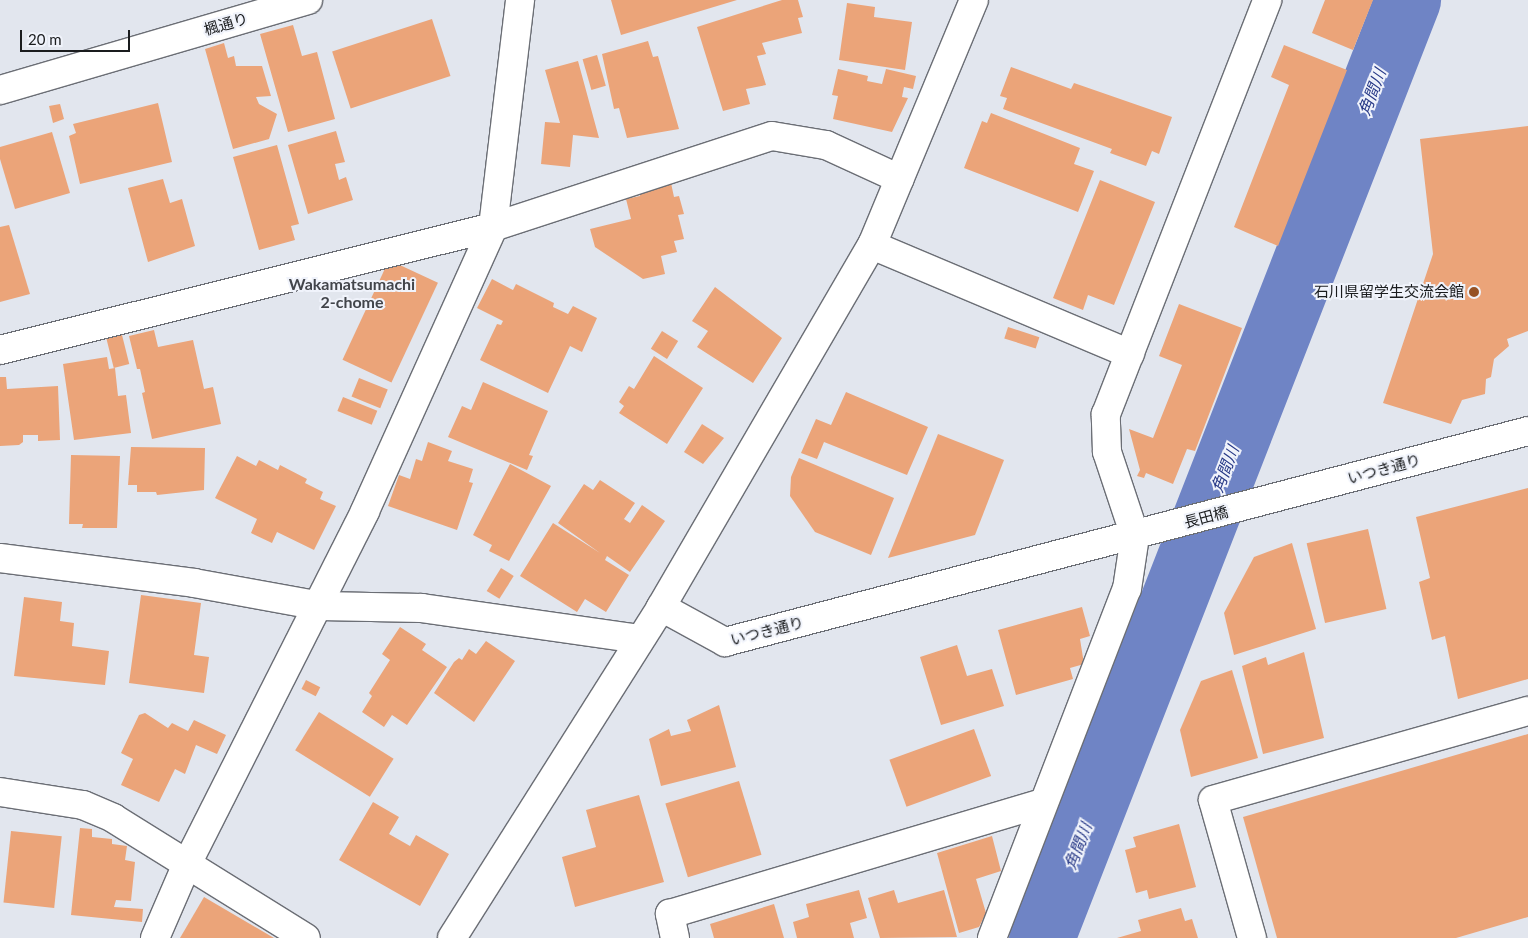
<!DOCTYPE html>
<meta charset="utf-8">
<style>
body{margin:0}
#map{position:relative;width:1528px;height:938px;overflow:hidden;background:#e2e6ee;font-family:Lato,"Noto Sans JP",sans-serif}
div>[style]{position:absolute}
.river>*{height:66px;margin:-33px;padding:0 33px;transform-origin:33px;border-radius:33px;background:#6f84c5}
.building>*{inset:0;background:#eba479;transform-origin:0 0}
.roads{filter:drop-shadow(1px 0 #6b6e75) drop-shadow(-1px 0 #6b6e75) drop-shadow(0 1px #6b6e75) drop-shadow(0 -1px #6b6e75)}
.minor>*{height:28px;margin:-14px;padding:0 14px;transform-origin:14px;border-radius:14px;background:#fff}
.tertiary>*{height:28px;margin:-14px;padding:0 14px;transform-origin:14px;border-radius:14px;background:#fff}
.dots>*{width:14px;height:14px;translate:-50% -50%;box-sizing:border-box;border:2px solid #f0f3fb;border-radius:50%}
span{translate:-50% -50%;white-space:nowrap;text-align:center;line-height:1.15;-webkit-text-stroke:4px #f0f3fb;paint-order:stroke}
.street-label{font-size:15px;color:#1a1c1e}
.poi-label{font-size:15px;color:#1a1c1e}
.right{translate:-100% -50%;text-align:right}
.water-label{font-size:16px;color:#273987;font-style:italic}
.neighbourhood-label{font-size:16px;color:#42454b;font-weight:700}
.scale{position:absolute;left:20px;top:30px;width:110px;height:22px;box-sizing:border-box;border:2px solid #1a1c1e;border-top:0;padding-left:6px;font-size:15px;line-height:18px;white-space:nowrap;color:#1a1c1e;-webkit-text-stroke:4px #f0f3fb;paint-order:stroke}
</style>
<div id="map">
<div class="river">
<div style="left:1042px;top:938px;width:1007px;rotate:-68.68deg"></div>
</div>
<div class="building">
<div style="clip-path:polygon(611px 0,737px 0,621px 35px)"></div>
<div style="clip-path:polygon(782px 0,798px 0,803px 17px,798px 18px,802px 33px,762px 43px,766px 54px,757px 56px,766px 85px,746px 89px,750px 104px,723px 111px,697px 27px)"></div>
<div style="clip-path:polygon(1325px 0,1373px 0,1353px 50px,1312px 33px)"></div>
<div style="clip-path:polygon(847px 3px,875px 7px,874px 17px,912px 22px,905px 70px,839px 60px)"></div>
<div style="left:432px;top:19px;width:60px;height:105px;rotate:72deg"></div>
<div style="clip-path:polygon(293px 25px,302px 56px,317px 52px,335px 119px,288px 132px,260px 34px)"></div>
<div style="clip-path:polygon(648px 41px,653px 57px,658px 56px,679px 129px,627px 138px,619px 108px,614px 109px,602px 54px)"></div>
<div style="clip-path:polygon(224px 43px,228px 58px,234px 56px,236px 66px,262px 66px,271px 96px,256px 97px,259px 104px,277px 114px,269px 139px,233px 149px,205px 49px)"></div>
<div style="clip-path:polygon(1284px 45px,1347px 70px,1278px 246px,1234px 227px,1289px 85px,1271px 77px)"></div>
<div style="left:597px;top:55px;width:32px;height:15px;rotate:74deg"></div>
<div style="clip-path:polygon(578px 61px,599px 138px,573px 135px,570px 167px,541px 164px,545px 122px,560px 123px,545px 70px)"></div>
<div style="clip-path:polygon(1011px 67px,1071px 89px,1074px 83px,1172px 117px,1159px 154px,1152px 151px,1146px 166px,1110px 153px,1112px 149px,1003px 109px,1007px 98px,1000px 96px)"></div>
<div style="clip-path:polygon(838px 69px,868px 76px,867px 81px,882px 84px,886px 69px,916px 76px,913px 89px,904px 87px,902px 97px,908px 98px,892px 132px,833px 119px,838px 96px,832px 95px)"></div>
<div style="clip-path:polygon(158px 103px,172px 162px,80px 184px,69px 136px,76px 133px,73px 124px)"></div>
<div style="clip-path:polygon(60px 104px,64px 119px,53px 123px,49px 106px)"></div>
<div style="clip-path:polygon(991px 113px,1080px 148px,1074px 164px,1094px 171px,1078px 212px,964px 168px,982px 121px,987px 123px)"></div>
<div style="clip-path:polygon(1528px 126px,1528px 331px,1507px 339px,1509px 346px,1494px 359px,1491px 377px,1486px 379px,1485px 394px,1462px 400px,1451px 424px,1383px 403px,1433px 254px,1420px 139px)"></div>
<div style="clip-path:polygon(336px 131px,345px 162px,335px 164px,339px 180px,346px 177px,353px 200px,308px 214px,288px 145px)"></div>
<div style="clip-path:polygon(52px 132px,70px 193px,15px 209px,0 159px,0 147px)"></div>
<div style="clip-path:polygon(277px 145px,299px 224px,291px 226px,295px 240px,259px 250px,233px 157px)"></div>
<div style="clip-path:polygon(163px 179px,170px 203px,182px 199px,195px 246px,148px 262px,128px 188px)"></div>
<div style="clip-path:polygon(1100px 180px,1155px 202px,1114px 305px,1088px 295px,1083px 310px,1053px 298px)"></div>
<div style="clip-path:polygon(671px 183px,674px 197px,679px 196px,684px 214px,678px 215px,684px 239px,674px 241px,677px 252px,661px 256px,665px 274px,643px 279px,595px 247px,590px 229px,631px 219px,626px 199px,640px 196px,639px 190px)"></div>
<div style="clip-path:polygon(9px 225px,30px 294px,0 302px,0 227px)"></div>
<div style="left:389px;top:260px;width:54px;height:110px;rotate:25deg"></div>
<div style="clip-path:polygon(492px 279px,513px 290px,516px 284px,554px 303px,553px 307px,568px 314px,573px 306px,597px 318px,582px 352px,570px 346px,548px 393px,480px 360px,497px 324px,501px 325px,503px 321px,477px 308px)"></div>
<div style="clip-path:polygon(715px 287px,782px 338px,753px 383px,697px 347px,708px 331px,692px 321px)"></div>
<div style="clip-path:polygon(1179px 304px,1242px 328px,1195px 451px,1187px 449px,1173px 484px,1146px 473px,1144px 478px,1137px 476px,1140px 470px,1129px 429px,1153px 438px,1182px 365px,1159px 356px)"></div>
<div style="left:1008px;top:327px;width:33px;height:12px;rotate:18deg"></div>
<div style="clip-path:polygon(154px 330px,158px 347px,193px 340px,204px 389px,213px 387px,221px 424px,152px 439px,142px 393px,145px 392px,140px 369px,137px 369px,129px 336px)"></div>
<div style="left:662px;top:331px;width:19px;height:21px;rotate:32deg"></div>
<div style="left:122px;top:335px;width:30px;height:16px;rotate:76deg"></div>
<div style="clip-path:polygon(654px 356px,703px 388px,667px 444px,619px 413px,624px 406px,619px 402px,629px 386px,634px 389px)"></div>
<div style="clip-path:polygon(107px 357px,109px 369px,115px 368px,118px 396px,126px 395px,131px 433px,74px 440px,63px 364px)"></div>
<div style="clip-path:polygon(0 377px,6px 377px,7px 389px,58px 386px,60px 440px,38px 441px,38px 435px,23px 435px,23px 442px,19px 445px,0 446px)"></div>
<div style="left:359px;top:378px;width:31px;height:20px;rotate:22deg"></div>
<div style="clip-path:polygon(483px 382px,548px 411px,529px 455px,533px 456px,527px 470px,448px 437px,462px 406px,471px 410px)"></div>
<div style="clip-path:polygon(846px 392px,928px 427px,907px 475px,824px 442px,817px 459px,801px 453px,816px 419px,831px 425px)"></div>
<div style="left:343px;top:397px;width:37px;height:15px;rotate:22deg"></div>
<div style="clip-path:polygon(702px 424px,724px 438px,703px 464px,684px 452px)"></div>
<div style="clip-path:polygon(938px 434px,1004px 460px,975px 535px,888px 558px)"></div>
<div style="clip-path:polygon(428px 442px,452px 451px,448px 461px,473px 469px,469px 482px,473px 483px,457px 530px,388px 506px,399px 475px,410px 479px,416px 459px,422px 461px)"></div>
<div style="clip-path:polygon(131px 447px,205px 448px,204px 490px,157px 495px,156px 492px,137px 492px,137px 485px,128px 485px)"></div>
<div style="clip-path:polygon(71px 455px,120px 456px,117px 528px,82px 528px,83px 524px,69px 524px)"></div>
<div style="clip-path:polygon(237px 456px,256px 466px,259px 460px,278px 470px,280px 465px,307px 479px,305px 483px,323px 492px,320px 499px,336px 506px,314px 550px,277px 532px,272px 543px,251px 533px,257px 519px,215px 498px)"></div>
<div style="clip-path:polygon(799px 458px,894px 498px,871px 555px,815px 532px,790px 496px,791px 477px)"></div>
<div style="clip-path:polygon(510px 464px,551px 486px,509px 561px,489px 551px,492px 545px,473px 535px)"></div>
<div style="clip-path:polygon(600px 480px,635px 503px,624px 519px,630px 523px,642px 505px,665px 521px,630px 572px,607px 556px,605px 560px,629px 575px,606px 612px,585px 599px,577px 612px,520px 576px,553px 523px,600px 553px,558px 523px,584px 484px,593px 490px)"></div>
<div style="clip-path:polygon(1528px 488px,1528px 679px,1458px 699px,1445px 636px,1432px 640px,1419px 582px,1430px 578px,1416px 517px)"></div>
<div style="left:1368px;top:529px;width:82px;height:63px;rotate:77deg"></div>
<div style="clip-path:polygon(1292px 543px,1316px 629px,1234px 655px,1224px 613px,1254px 557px)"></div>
<div style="left:501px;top:568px;width:15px;height:27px;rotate:32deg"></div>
<div style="clip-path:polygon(141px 595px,201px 603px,194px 655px,209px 657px,204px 693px,129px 683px)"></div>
<div style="clip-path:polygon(24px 597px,62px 602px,60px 621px,74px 623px,72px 646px,109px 651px,105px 685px,14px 676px)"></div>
<div style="clip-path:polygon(1082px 607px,1090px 636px,1080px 639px,1084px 664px,1070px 668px,1073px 679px,1016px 695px,998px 630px)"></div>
<div style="clip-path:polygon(400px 627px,426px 644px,422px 650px,447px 667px,407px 725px,392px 715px,384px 727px,362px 712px,372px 696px,369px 693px,390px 660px,382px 654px)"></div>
<div style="clip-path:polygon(486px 641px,515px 661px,474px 722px,434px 693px,454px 662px,459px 658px,462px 660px,469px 649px,476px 654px)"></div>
<div style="clip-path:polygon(957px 645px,967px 676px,992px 669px,1004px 706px,941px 725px,920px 657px)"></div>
<div style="clip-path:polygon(1304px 652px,1324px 738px,1263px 754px,1242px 666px,1266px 657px,1268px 665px)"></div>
<div style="clip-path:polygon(1232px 670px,1258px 758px,1191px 777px,1180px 730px,1201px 681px)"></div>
<div style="left:306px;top:680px;width:16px;height:10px;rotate:27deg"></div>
<div style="clip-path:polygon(719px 705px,736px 767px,661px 786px,649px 739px,669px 729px,671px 736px,691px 731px,687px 720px)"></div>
<div style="left:319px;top:712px;width:88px;height:45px;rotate:32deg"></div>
<div style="clip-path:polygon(145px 713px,168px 728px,172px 723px,188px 731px,194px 720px,226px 735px,217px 754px,196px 745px,185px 774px,175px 769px,159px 802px,121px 785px,133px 759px,121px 753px,139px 715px)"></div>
<div style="left:974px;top:729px;width:50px;height:90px;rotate:70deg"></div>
<div style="clip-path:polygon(1528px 734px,1528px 917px,1456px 938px,1277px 938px,1243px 817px)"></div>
<div style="left:739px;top:781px;width:77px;height:77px;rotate:73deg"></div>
<div style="clip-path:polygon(639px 795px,664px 882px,575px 907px,562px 857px,596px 847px,586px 810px)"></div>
<div style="clip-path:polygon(373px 802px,399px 817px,389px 834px,410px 846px,416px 835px,449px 854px,420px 906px,339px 860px)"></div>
<div style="clip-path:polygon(1179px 824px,1196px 887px,1149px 899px,1147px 890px,1136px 893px,1125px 850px,1136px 847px,1133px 837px)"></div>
<div style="clip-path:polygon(80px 828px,92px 829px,92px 837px,112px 839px,112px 844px,127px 846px,125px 860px,135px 862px,131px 901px,116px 900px,114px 907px,143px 909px,142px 922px,71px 915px)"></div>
<div style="left:11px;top:831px;width:51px;height:72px;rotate:6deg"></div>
<div style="clip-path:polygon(992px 836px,1001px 871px,976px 879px,986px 913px,979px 927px,959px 933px,937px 853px)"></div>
<div style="clip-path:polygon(859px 890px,867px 918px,850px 923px,854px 938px,797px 938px,793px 922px,809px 917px,806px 904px)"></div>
<div style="clip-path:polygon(894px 890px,898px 903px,944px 890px,957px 937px,880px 938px,868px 898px)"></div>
<div style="clip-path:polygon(204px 897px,274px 938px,180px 938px)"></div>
<div style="clip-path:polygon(774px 904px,784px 938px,714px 938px,710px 924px)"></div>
<div style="clip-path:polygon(1181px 908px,1185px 921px,1192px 919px,1198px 938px,1117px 938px,1141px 931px,1138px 920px)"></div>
</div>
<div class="roads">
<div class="minor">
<div style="left:872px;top:245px;width:280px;rotate:22.9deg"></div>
<div style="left:0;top:350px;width:508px;rotate:-14.01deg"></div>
<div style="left:493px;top:227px;width:293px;rotate:-18.1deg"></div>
<div style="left:772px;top:136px;width:55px;rotate:9.5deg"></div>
<div style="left:826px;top:145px;width:81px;rotate:24.7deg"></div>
<div style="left:0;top:558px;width:196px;rotate:7.3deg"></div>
<div style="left:194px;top:583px;width:128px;rotate:10.3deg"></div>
<div style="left:320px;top:606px;width:102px;rotate:1.1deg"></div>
<div style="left:422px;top:608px;width:219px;rotate:8.1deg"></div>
<div style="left:0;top:792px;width:84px;rotate:8.9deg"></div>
<div style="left:83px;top:805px;width:33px;rotate:23deg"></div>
<div style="left:113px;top:818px;width:227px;rotate:31.9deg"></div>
<div style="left:155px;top:938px;width:81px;rotate:-66.6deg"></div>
<div style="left:187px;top:864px;width:395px;rotate:-63.2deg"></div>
<div style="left:365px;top:511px;width:312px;rotate:-65.7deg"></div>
<div style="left:493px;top:227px;width:229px;rotate:-83.2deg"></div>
<div style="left:675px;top:938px;width:25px;rotate:-102deg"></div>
<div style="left:670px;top:914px;width:389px;rotate:-16.6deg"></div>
<div style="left:992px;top:938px;width:374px;rotate:-68.9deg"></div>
<div style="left:1127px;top:589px;width:54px;rotate:-81.4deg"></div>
<div style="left:1135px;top:536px;width:89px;rotate:-108.4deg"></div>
<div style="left:1107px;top:452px;width:38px;rotate:-92deg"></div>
<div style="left:1106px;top:414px;width:444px;rotate:-68.7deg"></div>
<div style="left:1252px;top:938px;width:143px;rotate:-105.8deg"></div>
<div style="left:1213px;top:800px;width:327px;rotate:-15.8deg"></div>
</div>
<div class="tertiary">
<div style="left:0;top:90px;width:321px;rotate:-16.3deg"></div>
<div style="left:661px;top:607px;width:419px;rotate:-59.8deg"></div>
<div style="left:872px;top:245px;width:265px;rotate:-67.4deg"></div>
<div style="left:452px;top:938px;width:391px;rotate:-57.7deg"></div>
<div style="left:661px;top:607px;width:73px;rotate:28.7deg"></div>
<div style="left:725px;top:642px;width:830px;rotate:-14.72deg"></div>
</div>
</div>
<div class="dots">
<div style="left:1474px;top:292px;background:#965225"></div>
</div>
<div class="street-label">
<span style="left:226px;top:24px;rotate:-16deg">楓通り</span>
<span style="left:1384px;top:469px;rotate:-15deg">いつき通り</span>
<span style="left:1206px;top:517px;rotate:-15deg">長田橋</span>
<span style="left:767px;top:631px;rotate:-14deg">いつき通り</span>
</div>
<div class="poi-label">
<span class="right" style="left:1464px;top:292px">石川県留学生交流会館</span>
</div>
<div class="water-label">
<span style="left:1372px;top:92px;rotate:-69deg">角間川</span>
<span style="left:1225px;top:469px;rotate:-69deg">角間川</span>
<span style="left:1078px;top:846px;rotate:-69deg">角間川</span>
</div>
<div class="neighbourhood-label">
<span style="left:352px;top:293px">Wakamatsumachi<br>2-chome</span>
</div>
<div class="scale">20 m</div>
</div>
